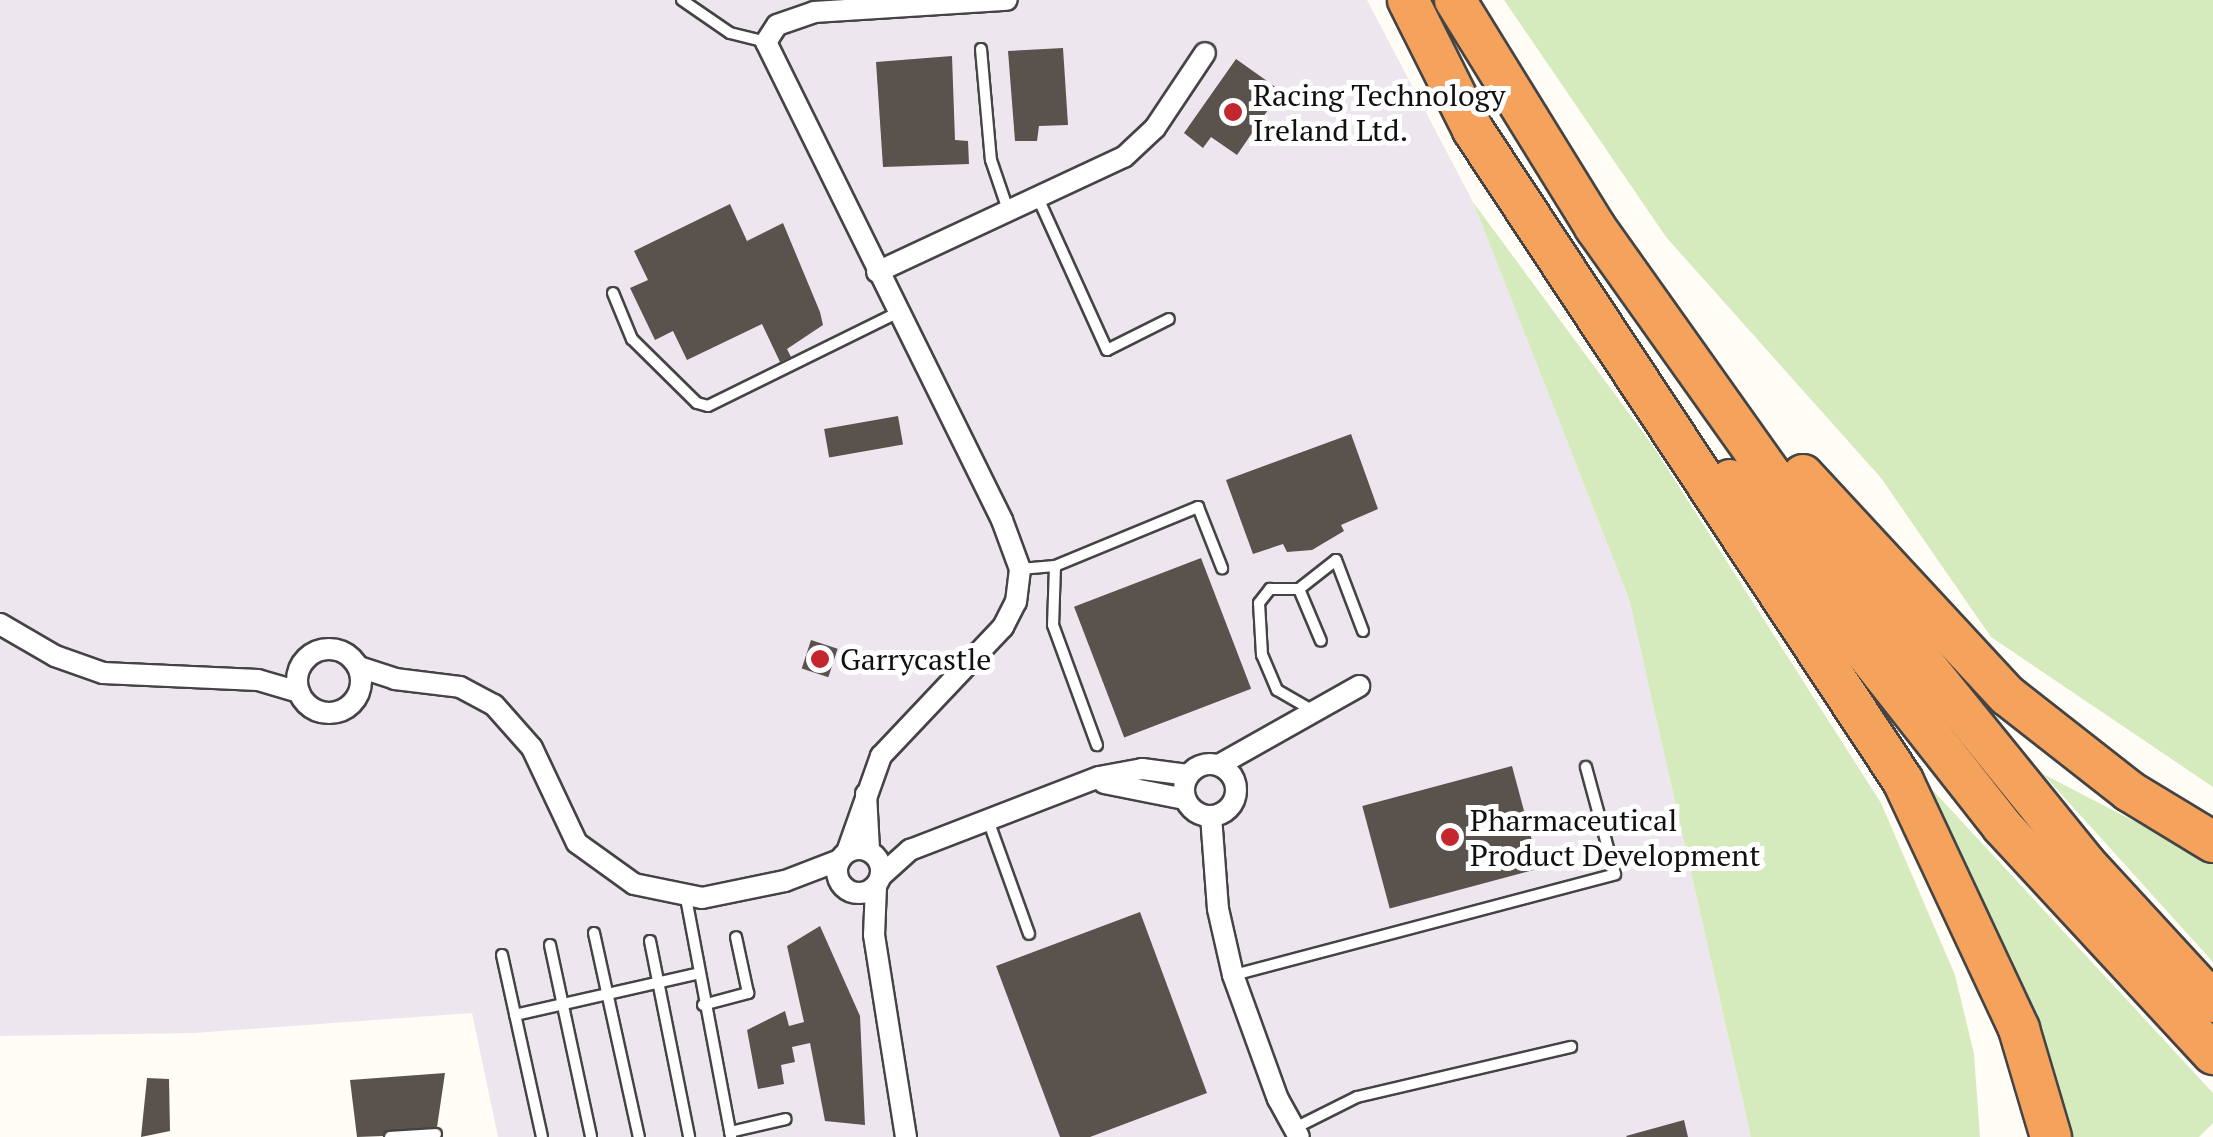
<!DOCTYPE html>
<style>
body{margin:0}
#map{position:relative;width:2213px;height:1137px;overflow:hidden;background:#fffdf5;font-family:"PT Serif",serif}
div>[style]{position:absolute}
.industrial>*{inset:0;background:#eee6ef}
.green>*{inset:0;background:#d5ebbd}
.building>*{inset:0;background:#5a524d;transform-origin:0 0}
.roads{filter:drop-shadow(2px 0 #444) drop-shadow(-2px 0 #444) drop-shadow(0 2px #444) drop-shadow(0 -2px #444)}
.lane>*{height:10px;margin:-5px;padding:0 5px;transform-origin:5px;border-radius:5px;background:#fff}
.street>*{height:20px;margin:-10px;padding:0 10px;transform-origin:10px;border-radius:10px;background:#fff}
.street>.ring{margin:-10px;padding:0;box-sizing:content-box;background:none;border:20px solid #fff;border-radius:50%}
.highway>*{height:40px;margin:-20px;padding:0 20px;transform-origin:20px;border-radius:20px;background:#f5a25d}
.dots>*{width:28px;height:28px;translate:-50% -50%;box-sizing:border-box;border:5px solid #fff;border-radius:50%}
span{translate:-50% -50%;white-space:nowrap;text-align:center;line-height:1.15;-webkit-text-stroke:10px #fff;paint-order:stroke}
.poi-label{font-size:30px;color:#111}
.left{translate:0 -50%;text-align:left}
</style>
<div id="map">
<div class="industrial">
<div style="clip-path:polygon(0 0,1367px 0,1473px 202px,1629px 599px,1751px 1137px,498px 1137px,472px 1013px,194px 1033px,0 1036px)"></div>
</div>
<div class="green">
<div style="clip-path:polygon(1504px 0,2213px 0,2213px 787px,1991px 637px,1881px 478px,1666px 237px)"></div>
<div style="clip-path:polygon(1473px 202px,1653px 446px,1881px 803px,1955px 975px,1974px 1054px,1980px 1137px,1751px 1137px,1629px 599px)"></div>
<div style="clip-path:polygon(2043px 774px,2213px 862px,2213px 962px)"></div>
<div style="clip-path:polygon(1928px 785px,2213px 1093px,2213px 1123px,2199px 1137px,2062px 1137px,2035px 1032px)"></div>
</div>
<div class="building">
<div style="clip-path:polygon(1063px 48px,1068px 125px,1039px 126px,1037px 141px,1015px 141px,1008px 51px)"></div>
<div style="clip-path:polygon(952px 56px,955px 140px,968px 141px,969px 164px,883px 167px,876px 62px)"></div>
<div style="clip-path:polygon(1236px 59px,1281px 91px,1237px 155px,1211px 137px,1203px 148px,1184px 133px)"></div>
<div style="clip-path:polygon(730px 204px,747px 241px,783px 223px,820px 312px,823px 325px,787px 349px,791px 357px,780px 362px,762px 324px,687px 360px,673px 331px,655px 340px,630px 288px,648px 280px,634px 251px)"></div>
<div style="left:898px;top:416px;width:29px;height:75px;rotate:80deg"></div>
<div style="clip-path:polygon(1351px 434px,1378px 509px,1341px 525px,1344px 531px,1312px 550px,1287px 552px,1283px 544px,1253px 554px,1226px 480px)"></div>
<div style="left:1201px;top:558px;width:140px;height:136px;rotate:69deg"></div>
<div style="left:811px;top:640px;width:28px;height:30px;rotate:18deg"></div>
<div style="left:1512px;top:766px;width:106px;height:155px;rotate:75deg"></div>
<div style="clip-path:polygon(1140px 912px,1207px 1093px,1090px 1137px,1060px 1137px,996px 966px)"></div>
<div style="clip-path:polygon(820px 926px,860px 1016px,865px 1125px,825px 1121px,810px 1043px,792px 1047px,795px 1062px,781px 1065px,784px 1084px,758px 1089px,747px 1030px,785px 1011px,789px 1026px,804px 1022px,787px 946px)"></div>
<div style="clip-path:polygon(445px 1073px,436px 1134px,357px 1137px,350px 1080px)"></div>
<div style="clip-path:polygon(147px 1078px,169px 1079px,170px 1131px,141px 1137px)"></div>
<div style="clip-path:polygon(1684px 1120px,1688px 1137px,1627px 1137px,1626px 1136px)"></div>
</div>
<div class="roads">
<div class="lane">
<div style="left:682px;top:0;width:58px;rotate:34.5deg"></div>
<div style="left:730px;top:33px;width:37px;rotate:14deg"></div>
<div style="left:981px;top:49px;width:111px;rotate:84.9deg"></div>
<div style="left:991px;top:160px;width:53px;rotate:71.2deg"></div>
<div style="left:1038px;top:198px;width:167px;rotate:65.6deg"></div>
<div style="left:1107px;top:350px;width:69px;rotate:-26.6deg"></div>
<div style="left:613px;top:293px;width:50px;rotate:67.6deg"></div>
<div style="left:632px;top:339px;width:91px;rotate:44.6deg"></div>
<div style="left:697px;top:403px;width:11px;rotate:15deg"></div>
<div style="left:708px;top:406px;width:211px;rotate:-26.2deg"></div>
<div style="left:1055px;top:566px;width:59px;rotate:91.9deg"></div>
<div style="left:1053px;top:625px;width:128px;rotate:69.9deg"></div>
<div style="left:1020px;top:569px;width:35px;rotate:-5deg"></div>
<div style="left:1055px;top:566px;width:155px;rotate:-22.4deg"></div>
<div style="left:1198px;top:507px;width:66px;rotate:68.5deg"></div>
<div style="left:1299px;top:589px;width:56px;rotate:67.1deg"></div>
<div style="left:1310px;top:709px;width:38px;rotate:-150deg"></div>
<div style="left:1277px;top:690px;width:38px;rotate:-113deg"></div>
<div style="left:1262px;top:655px;width:52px;rotate:-93.3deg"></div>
<div style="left:1259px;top:603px;width:18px;rotate:-52deg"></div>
<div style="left:1270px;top:589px;width:29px"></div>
<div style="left:1299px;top:589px;width:47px;rotate:-38.1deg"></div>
<div style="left:1336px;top:560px;width:76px;rotate:69.2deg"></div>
<div style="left:988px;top:820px;width:121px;rotate:70.2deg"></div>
<div style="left:686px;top:898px;width:243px;rotate:79.3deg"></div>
<div style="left:594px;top:933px;width:209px;rotate:77.6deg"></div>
<div style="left:650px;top:941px;width:200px;rotate:78.7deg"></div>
<div style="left:550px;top:945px;width:196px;rotate:77.9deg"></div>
<div style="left:502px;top:955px;width:186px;rotate:77.6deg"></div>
<div style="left:1234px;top:975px;width:394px;rotate:-14.8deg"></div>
<div style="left:1615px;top:874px;width:111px;rotate:-105.2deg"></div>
<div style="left:703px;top:1005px;width:47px;rotate:-14.9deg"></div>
<div style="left:748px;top:993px;width:57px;rotate:-102.1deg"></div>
<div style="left:515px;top:1015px;width:186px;rotate:-12.8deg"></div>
<div style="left:1295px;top:1128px;width:69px;rotate:-26.6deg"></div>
<div style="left:1357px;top:1097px;width:220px;rotate:-13.2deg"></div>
<div style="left:730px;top:1132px;width:57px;rotate:-13.1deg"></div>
<div style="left:390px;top:1137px;width:46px;rotate:-3.7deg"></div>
</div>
<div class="street">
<div style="left:877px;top:272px;width:272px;rotate:-25deg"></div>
<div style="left:1124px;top:157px;width:42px;rotate:-43.1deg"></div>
<div style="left:1155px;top:128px;width:90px;rotate:-56.3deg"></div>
<div style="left:0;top:624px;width:64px;rotate:30.2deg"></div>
<div style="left:55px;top:656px;width:51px;rotate:19.5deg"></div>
<div style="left:103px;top:673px;width:155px;rotate:2.6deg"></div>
<div style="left:258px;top:680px;width:43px;rotate:16.3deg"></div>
<div class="ring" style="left:297px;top:649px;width:44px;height:44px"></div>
<div style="left:359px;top:667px;width:38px;rotate:18deg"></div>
<div style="left:395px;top:679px;width:65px;rotate:7deg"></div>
<div style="left:460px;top:687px;width:38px;rotate:28deg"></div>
<div style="left:494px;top:705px;width:57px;rotate:48.5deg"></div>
<div style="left:532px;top:748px;width:105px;rotate:64.7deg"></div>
<div style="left:577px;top:843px;width:70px;rotate:35.7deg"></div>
<div style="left:634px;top:884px;width:69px;rotate:11.6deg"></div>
<div style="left:702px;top:898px;width:85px;rotate:-11.6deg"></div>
<div style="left:785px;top:881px;width:59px;rotate:-20.9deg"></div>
<div class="ring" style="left:1184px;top:764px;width:32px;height:32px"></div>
<div style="left:1219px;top:765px;width:161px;rotate:-29.4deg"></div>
<div style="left:1104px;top:783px;width:83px;rotate:11.2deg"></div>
<div style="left:866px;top:794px;width:56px;rotate:86.9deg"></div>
<div style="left:1211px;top:816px;width:93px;rotate:85.7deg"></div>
<div style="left:1218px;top:909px;width:68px;rotate:77.2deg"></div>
<div style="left:1233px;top:975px;width:132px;rotate:70.1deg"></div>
<div style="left:1278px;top:1099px;width:43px;rotate:61.1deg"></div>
<div class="ring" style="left:837px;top:849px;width:24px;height:24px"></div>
<div style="left:847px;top:852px;width:102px;rotate:-70.5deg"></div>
<div style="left:881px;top:756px;width:178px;rotate:-46.6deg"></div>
<div style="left:1003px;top:627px;width:28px;rotate:-63deg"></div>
<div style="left:1016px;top:602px;width:33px;rotate:-83deg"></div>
<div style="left:1020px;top:569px;width:52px;rotate:-110.2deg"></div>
<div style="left:1002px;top:520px;width:533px;rotate:-116.28deg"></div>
<div style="left:766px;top:42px;width:20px;rotate:-57deg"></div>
<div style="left:777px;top:25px;width:39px;rotate:-19deg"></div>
<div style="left:814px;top:12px;width:193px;rotate:-3.6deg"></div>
<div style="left:882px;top:875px;width:38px;rotate:-42deg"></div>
<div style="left:910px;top:850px;width:203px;rotate:-21.1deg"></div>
<div style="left:1099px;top:777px;width:44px;rotate:-10.5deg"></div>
<div style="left:1142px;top:769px;width:46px;rotate:7.4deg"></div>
<div style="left:876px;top:886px;width:49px;rotate:92.3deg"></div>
<div style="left:874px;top:935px;width:205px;rotate:81deg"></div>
</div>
<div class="highway">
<div style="left:1408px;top:0;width:145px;rotate:63.4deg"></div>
<div style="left:1473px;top:130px;width:780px;rotate:56.55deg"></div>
<div style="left:1903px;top:781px;width:274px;rotate:64.9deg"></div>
<div style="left:2019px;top:1029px;width:113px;rotate:73.5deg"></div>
<div style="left:1455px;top:0;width:267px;rotate:58.3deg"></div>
<div style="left:1595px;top:227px;width:304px;rotate:54.6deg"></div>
<div style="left:1771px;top:475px;width:499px;rotate:51deg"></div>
<div style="left:2085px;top:863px;width:189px;rotate:47.4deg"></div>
<div style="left:1803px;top:475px;width:301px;rotate:47.2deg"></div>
<div style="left:2008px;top:696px;width:154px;rotate:38.1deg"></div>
<div style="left:2129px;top:791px;width:98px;rotate:31.3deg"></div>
<div style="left:1730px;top:480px;width:440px;rotate:51.8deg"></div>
<div style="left:2002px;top:826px;width:311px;rotate:47.2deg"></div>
</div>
</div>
<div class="dots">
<div style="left:1233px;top:112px;background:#c4262e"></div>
<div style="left:820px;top:659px;background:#c4262e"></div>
<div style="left:1450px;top:837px;background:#c4262e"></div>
</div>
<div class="poi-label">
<span class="left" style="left:1253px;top:112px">Racing Technology<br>Ireland Ltd.</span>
<span class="left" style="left:840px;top:659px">Garrycastle</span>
<span class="left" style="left:1470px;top:837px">Pharmaceutical<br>Product Development</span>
</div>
</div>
